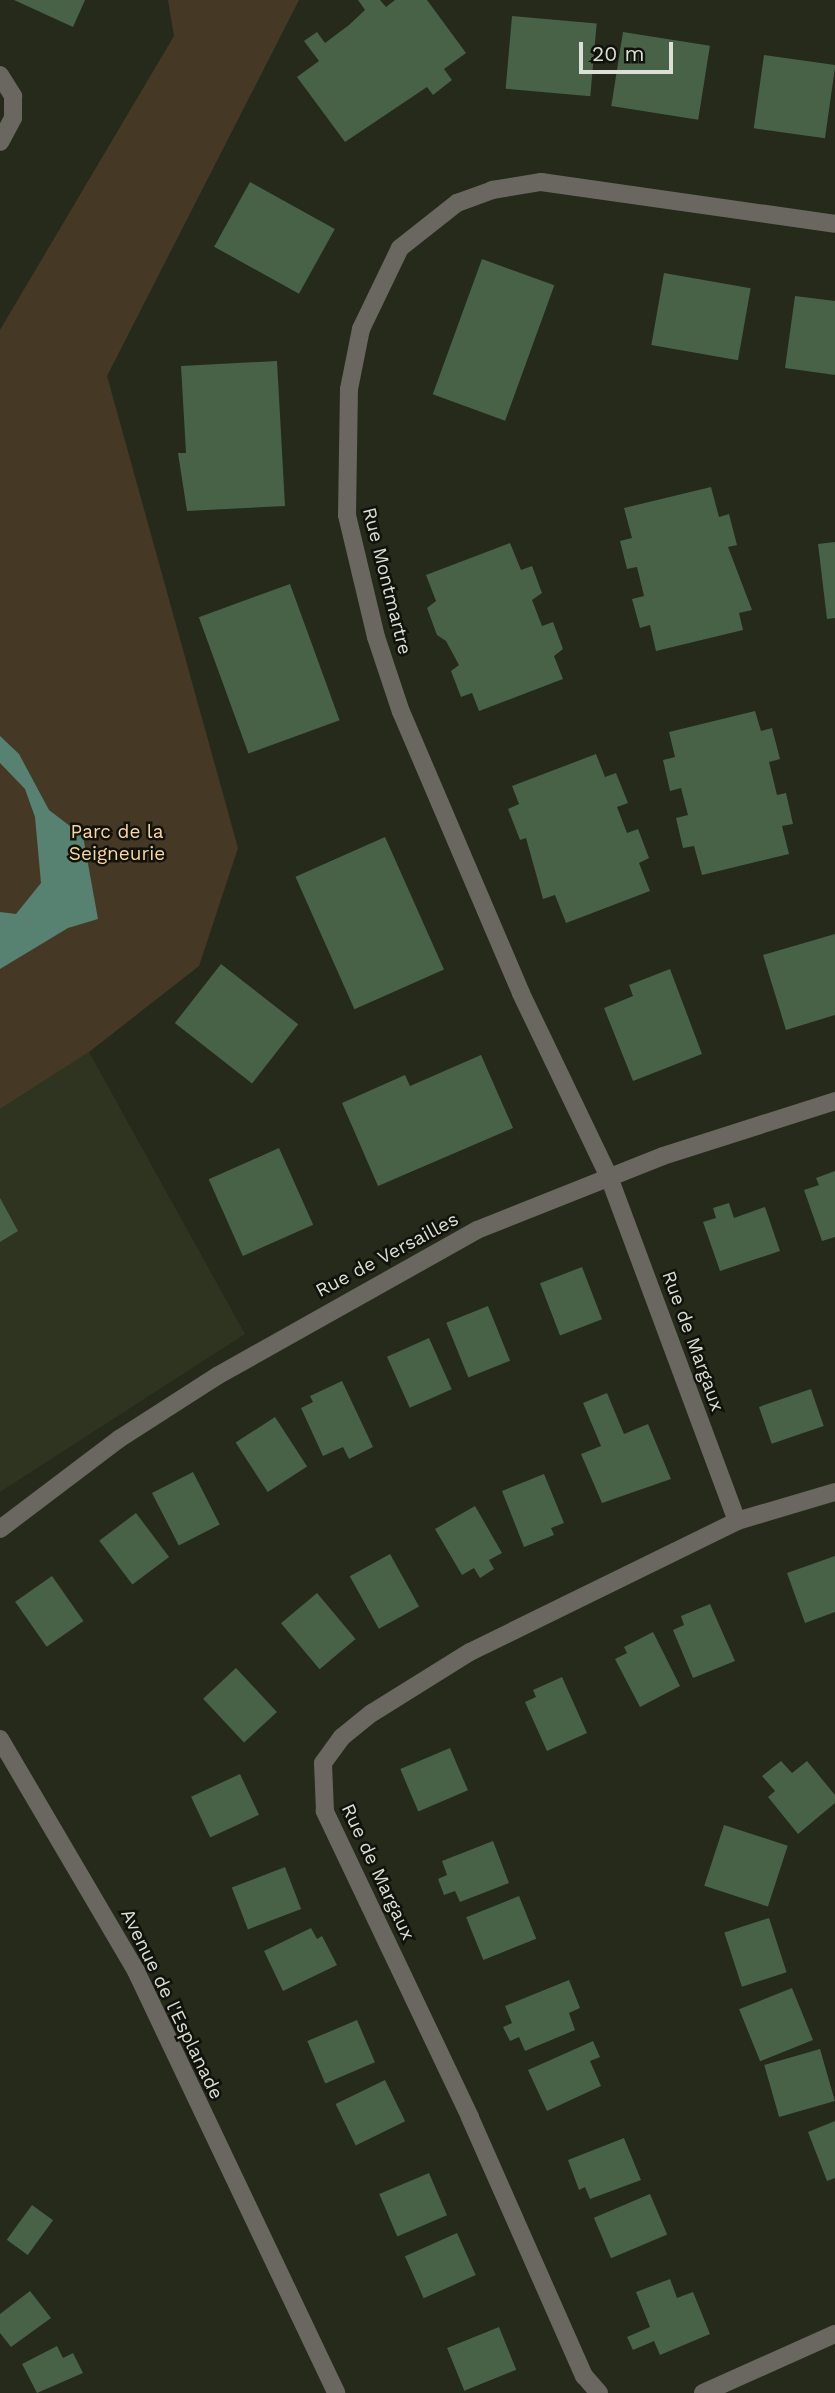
<!DOCTYPE html>
<style>
body{margin:0}
#map{position:relative;width:835px;height:2393px;overflow:hidden;background:#252a1b;font-family:"Work Sans",sans-serif}
div>[style]{position:absolute}
.built>*{inset:0;background:#2e341f}
.green>*{inset:0;background:#453926}
.water>*{inset:0;background:#578170}
.building>*{inset:0;background:#476247;transform-origin:0 0}
.minor>*{height:18px;margin:-9px;padding:0 9px;transform-origin:9px;border-radius:9px;background:#69675f}
.tertiary>*{height:18px;margin:-9px;padding:0 9px;transform-origin:9px;border-radius:9px;background:#69675f}
span{translate:-50% -50%;white-space:nowrap;text-align:center;line-height:1.15;-webkit-text-stroke:5px #10120b;paint-order:stroke}
.street-label{font-size:19px;color:#dbdfd5}
.park-label{font-size:19px;color:#fcd79e}
.scale{position:absolute;left:579px;top:42px;width:94px;height:32px;box-sizing:border-box;border:4px solid #dbdfd5;border-top:0;padding-left:9px;font-size:21px;line-height:24px;white-space:nowrap;color:#dbdfd5;-webkit-text-stroke:5px #10120b;paint-order:stroke}
</style>
<div id="map">
<div class="built">
<div style="clip-path:polygon(89px 1052px,245px 1334px,0 1492px,0 1109px)"></div>
</div>
<div class="green">
<div style="clip-path:polygon(168px 0,299px 0,107px 376px,238px 848px,199px 966px,89px 1052px,0 1109px,0 330px,174px 36px)"></div>
</div>
<div class="water">
<div style="clip-path:polygon(0 736px,19px 754px,49px 810px,83px 836px,98px 919px,68px 928px,0 969px,0 912px,16px 914px,41px 883px,35px 817px,25px 789px,0 763px)"></div>
</div>
<div class="building">
<div style="clip-path:polygon(14px 0,85px 0,73px 27px)"></div>
<div style="clip-path:polygon(358px 0,380px 0,386px 7px,395px 0,427px 0,466px 53px,444px 69px,452px 80px,433px 95px,427px 87px,345px 142px,297px 77px,319px 61px,304px 41px,317px 32px,325px 43px,349px 25px,365px 10px)"></div>
<div style="left:512px;top:16px;width:85px;height:73px;rotate:5deg"></div>
<div style="left:623px;top:32px;width:88px;height:75px;rotate:9deg"></div>
<div style="left:764px;top:55px;width:72px;height:74px;rotate:8deg"></div>
<div style="left:250px;top:182px;width:97px;height:74px;rotate:29deg"></div>
<div style="left:482px;top:259px;width:77px;height:144px;rotate:20deg"></div>
<div style="left:664px;top:273px;width:88px;height:73px;rotate:10deg"></div>
<div style="clip-path:polygon(795px 296px,835px 301px,835px 375px,785px 368px)"></div>
<div style="clip-path:polygon(277px 361px,285px 506px,187px 511px,178px 453px,186px 453px,181px 366px)"></div>
<div style="clip-path:polygon(711px 487px,719px 517px,729px 514px,737px 545px,728px 547px,752px 610px,739px 613px,743px 630px,656px 651px,650px 625px,640px 628px,632px 599px,644px 596px,637px 567px,627px 569px,620px 541px,632px 538px,624px 508px)"></div>
<div style="clip-path:polygon(835px 542px,835px 618px,827px 619px,818px 544px)"></div>
<div style="clip-path:polygon(510px 543px,521px 570px,532px 566px,542px 593px,532px 600px,542px 626px,553px 622px,563px 649px,554px 656px,563px 679px,479px 711px,472px 693px,461px 697px,451px 671px,459px 665px,446px 641px,437px 635px,427px 608px,436px 601px,426px 575px)"></div>
<div style="left:290px;top:584px;width:145px;height:97px;rotate:70deg"></div>
<div style="clip-path:polygon(755px 711px,761px 731px,772px 728px,780px 759px,769px 762px,777px 795px,786px 793px,793px 824px,782px 826px,789px 854px,702px 875px,694px 846px,683px 848px,676px 818px,688px 815px,681px 788px,670px 791px,663px 760px,675px 757px,669px 732px)"></div>
<div style="clip-path:polygon(596px 754px,605px 777px,616px 773px,628px 803px,617px 807px,627px 833px,638px 829px,649px 858px,639px 863px,650px 891px,566px 923px,555px 895px,543px 899px,526px 838px,520px 840px,508px 809px,519px 804px,512px 786px)"></div>
<div style="left:385px;top:837px;width:145px;height:98px;rotate:66deg"></div>
<div style="clip-path:polygon(835px 934px,835px 1015px,786px 1030px,763px 955px)"></div>
<div style="left:221px;top:964px;width:98px;height:75px;rotate:38deg"></div>
<div style="clip-path:polygon(670px 969px,702px 1054px,633px 1081px,604px 1008px,633px 996px,629px 985px)"></div>
<div style="clip-path:polygon(481px 1055px,513px 1128px,378px 1186px,342px 1103px,405px 1075px,410px 1086px)"></div>
<div style="left:279px;top:1148px;width:84px;height:77px;rotate:66deg"></div>
<div style="clip-path:polygon(835px 1171px,835px 1237px,822px 1241px,804px 1190px,819px 1185px,816px 1178px)"></div>
<div style="clip-path:polygon(0 1198px,18px 1231px,0 1242px)"></div>
<div style="clip-path:polygon(729px 1203px,734px 1218px,765px 1207px,780px 1251px,720px 1271px,703px 1222px,716px 1218px,713px 1208px)"></div>
<div style="left:582px;top:1267px;width:56px;height:45px;rotate:69deg"></div>
<div style="left:488px;top:1306px;width:59px;height:45px;rotate:68deg"></div>
<div style="left:429px;top:1338px;width:56px;height:46px;rotate:66deg"></div>
<div style="clip-path:polygon(342px 1381px,373px 1447px,349px 1459px,343px 1447px,323px 1456px,301px 1408px,313px 1402px,310px 1396px)"></div>
<div style="left:811px;top:1389px;width:39px;height:55px;rotate:71deg"></div>
<div style="clip-path:polygon(607px 1393px,624px 1434px,648px 1424px,671px 1479px,602px 1503px,581px 1454px,601px 1446px,583px 1403px)"></div>
<div style="left:275px;top:1417px;width:59px;height:47px;rotate:57deg"></div>
<div style="left:193px;top:1472px;width:59px;height:46px;rotate:63deg"></div>
<div style="clip-path:polygon(544px 1474px,564px 1523px,551px 1528px,554px 1535px,524px 1547px,502px 1491px)"></div>
<div style="clip-path:polygon(475px 1506px,502px 1553px,489px 1560px,494px 1569px,480px 1578px,474px 1568px,462px 1575px,435px 1529px)"></div>
<div style="left:136px;top:1513px;width:55px;height:46px;rotate:53deg"></div>
<div style="left:390px;top:1554px;width:60px;height:46px;rotate:61deg"></div>
<div style="clip-path:polygon(835px 1556px,835px 1612px,805px 1623px,787px 1573px)"></div>
<div style="left:52px;top:1576px;width:55px;height:45px;rotate:55deg"></div>
<div style="left:317px;top:1593px;width:60px;height:47px;rotate:50deg"></div>
<div style="clip-path:polygon(710px 1604px,735px 1661px,693px 1678px,673px 1630px,684px 1625px,681px 1616px)"></div>
<div style="clip-path:polygon(653px 1632px,680px 1686px,640px 1707px,615px 1659px,627px 1653px,624px 1647px)"></div>
<div style="left:236px;top:1668px;width:60px;height:45px;rotate:47deg"></div>
<div style="clip-path:polygon(562px 1677px,587px 1733px,547px 1751px,525px 1702px,536px 1697px,533px 1690px)"></div>
<div style="left:450px;top:1748px;width:46px;height:54px;rotate:67deg"></div>
<div style="clip-path:polygon(781px 1761px,792px 1773px,807px 1761px,835px 1795px,835px 1803px,798px 1834px,768px 1797px,775px 1791px,762px 1776px)"></div>
<div style="left:240px;top:1774px;width:45px;height:54px;rotate:65deg"></div>
<div style="left:724px;top:1825px;width:67px;height:64px;rotate:18deg"></div>
<div style="clip-path:polygon(493px 1841px,509px 1883px,460px 1902px,455px 1891px,444px 1895px,438px 1879px,447px 1875px,442px 1861px)"></div>
<div style="left:285px;top:1867px;width:45px;height:57px;rotate:69deg"></div>
<div style="left:519px;top:1896px;width:46px;height:57px;rotate:68deg"></div>
<div style="left:769px;top:1918px;width:57px;height:47px;rotate:72deg"></div>
<div style="clip-path:polygon(311px 1928px,317px 1939px,322px 1936px,337px 1965px,283px 1991px,264px 1951px)"></div>
<div style="clip-path:polygon(569px 1980px,580px 2008px,569px 2013px,575px 2030px,525px 2051px,519px 2037px,510px 2041px,503px 2027px,512px 2023px,505px 2006px)"></div>
<div style="left:792px;top:1988px;width:56px;height:57px;rotate:68deg"></div>
<div style="left:357px;top:2020px;width:46px;height:54px;rotate:67deg"></div>
<div style="clip-path:polygon(593px 2041px,600px 2057px,590px 2061px,601px 2086px,547px 2111px,528px 2070px)"></div>
<div style="left:820px;top:2049px;width:54px;height:58px;rotate:74deg"></div>
<div style="left:385px;top:2080px;width:46px;height:55px;rotate:64deg"></div>
<div style="clip-path:polygon(835px 2121px,835px 2178px,827px 2181px,808px 2132px)"></div>
<div style="clip-path:polygon(624px 2138px,641px 2180px,590px 2199px,585px 2187px,579px 2190px,568px 2160px)"></div>
<div style="left:429px;top:2173px;width:46px;height:54px;rotate:67deg"></div>
<div style="left:650px;top:2194px;width:44px;height:61px;rotate:67deg"></div>
<div style="left:32px;top:2205px;width:26px;height:43px;rotate:36deg"></div>
<div style="left:457px;top:2233px;width:46px;height:57px;rotate:66deg"></div>
<div style="clip-path:polygon(670px 2279px,677px 2298px,693px 2292px,710px 2334px,660px 2355px,654px 2341px,633px 2350px,627px 2337px,650px 2327px,636px 2292px)"></div>
<div style="clip-path:polygon(30px 2291px,51px 2318px,11px 2347px,0 2333px,0 2314px)"></div>
<div style="left:499px;top:2327px;width:46px;height:56px;rotate:68deg"></div>
<div style="clip-path:polygon(57px 2346px,63px 2358px,73px 2353px,83px 2373px,37px 2393px,22px 2364px)"></div>
</div>
<div class="minor">
<div style="left:0;top:75px;width:25px;rotate:58deg"></div>
<div style="left:13px;top:96px;width:22px;rotate:90deg"></div>
<div style="left:13px;top:118px;width:27px;rotate:118deg"></div>
<div style="left:737px;top:1521px;width:367px;rotate:-110.4deg"></div>
<div style="left:609px;top:1177px;width:204px;rotate:-115.6deg"></div>
<div style="left:521px;top:993px;width:306px;rotate:-113.1deg"></div>
<div style="left:401px;top:712px;width:79px;rotate:-108.4deg"></div>
<div style="left:376px;top:637px;width:125px;rotate:-103.4deg"></div>
<div style="left:347px;top:515px;width:126px;rotate:-89.1deg"></div>
<div style="left:349px;top:389px;width:61px;rotate:-78.7deg"></div>
<div style="left:361px;top:329px;width:90px;rotate:-64.3deg"></div>
<div style="left:400px;top:248px;width:73px;rotate:-38.3deg"></div>
<div style="left:457px;top:203px;width:37px;rotate:-20deg"></div>
<div style="left:492px;top:190px;width:50px;rotate:-9.3deg"></div>
<div style="left:541px;top:182px;width:297px;rotate:8.1deg"></div>
<div style="left:0;top:1529px;width:149px;rotate:-37.1deg"></div>
<div style="left:119px;top:1439px;width:117px;rotate:-32.7deg"></div>
<div style="left:217px;top:1376px;width:298px;rotate:-29.3deg"></div>
<div style="left:477px;top:1230px;width:200px;rotate:-21.7deg"></div>
<div style="left:663px;top:1156px;width:181px;rotate:-17.7deg"></div>
<div style="left:599px;top:2393px;width:23px;rotate:-131deg"></div>
<div style="left:584px;top:2376px;width:283px;rotate:-113.8deg"></div>
<div style="left:470px;top:2117px;width:339px;rotate:-115.4deg"></div>
<div style="left:325px;top:1811px;width:48px;rotate:-92.4deg"></div>
<div style="left:323px;top:1763px;width:32px;rotate:-54deg"></div>
<div style="left:342px;top:1737px;width:38px;rotate:-39deg"></div>
<div style="left:372px;top:1713px;width:115px;rotate:-31.9deg"></div>
<div style="left:470px;top:1652px;width:297px;rotate:-26.1deg"></div>
<div style="left:737px;top:1521px;width:102px;rotate:-16.5deg"></div>
<div style="left:703px;top:2393px;width:145px;rotate:-24.1deg"></div>
</div>
<div class="tertiary">
<div style="left:0;top:1739px;width:269px;rotate:59.6deg"></div>
<div style="left:136px;top:1971px;width:467px;rotate:64.6deg"></div>
</div>
<div class="street-label">
<span style="left:387px;top:581px;rotate:76deg">Rue Montmartre</span>
<span style="left:387px;top:1255px;rotate:-28deg">Rue de Versailles</span>
<span style="left:693px;top:1341px;rotate:70deg">Rue de Margaux</span>
<span style="left:378px;top:1872px;rotate:65deg">Rue de Margaux</span>
<span style="left:172px;top:2004px;rotate:64deg">Avenue de l'Esplanade</span>
</div>
<div class="park-label">
<span style="left:117px;top:843px">Parc de la<br>Seigneurie</span>
</div>
<div class="scale">20 m</div>
</div>
